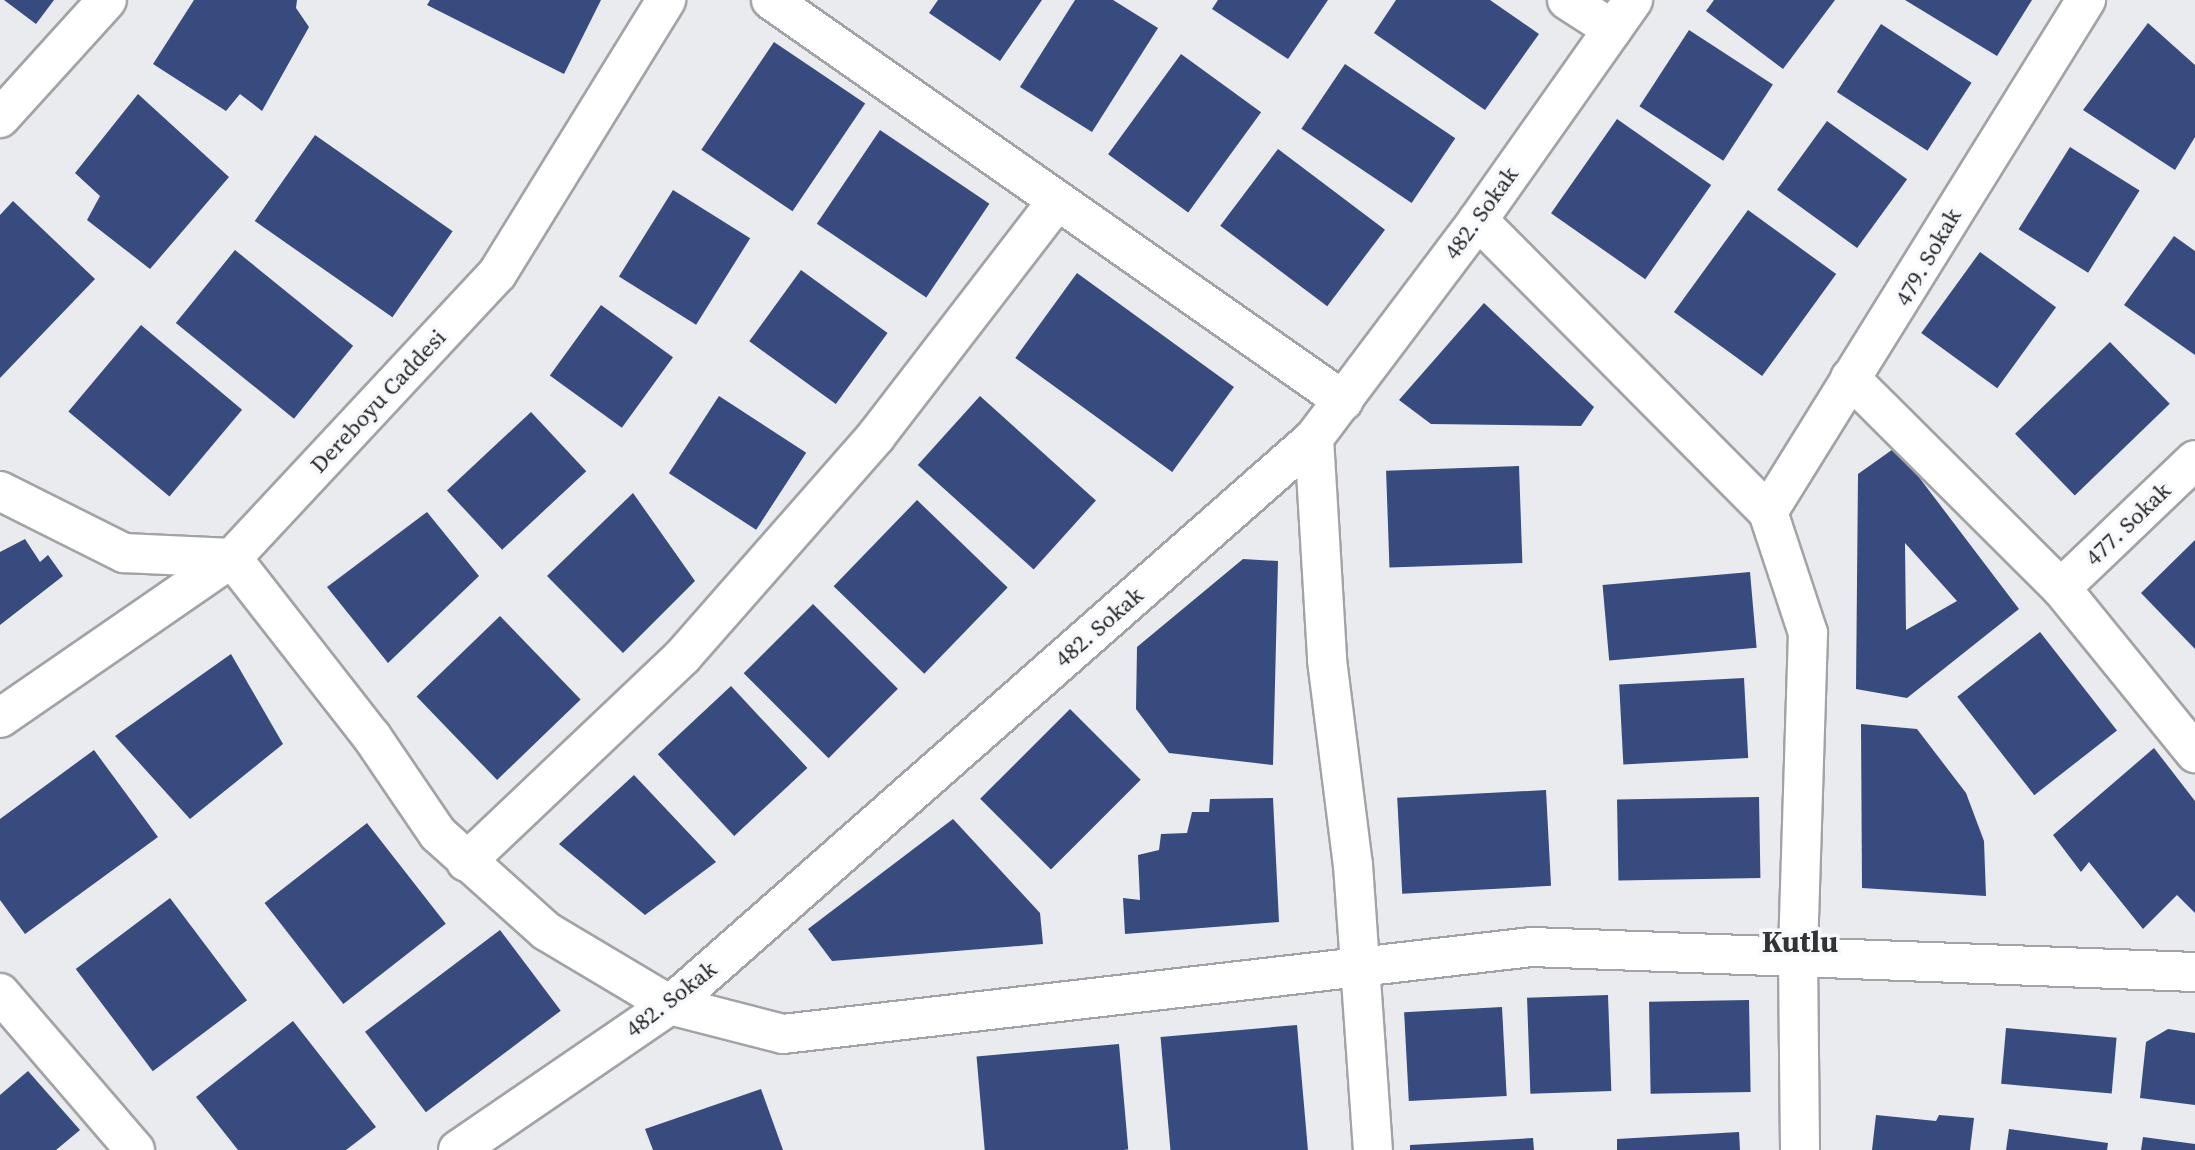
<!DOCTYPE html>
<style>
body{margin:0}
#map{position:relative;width:2195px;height:1150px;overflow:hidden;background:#eaebef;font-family:"Source Serif 4",serif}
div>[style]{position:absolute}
.building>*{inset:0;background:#374b7e;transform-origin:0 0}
.roads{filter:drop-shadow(2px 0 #a2a3a6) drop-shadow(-2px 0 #a2a3a6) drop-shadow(0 2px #a2a3a6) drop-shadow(0 -2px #a2a3a6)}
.minor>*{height:38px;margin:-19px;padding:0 19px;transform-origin:19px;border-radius:19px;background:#fff}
span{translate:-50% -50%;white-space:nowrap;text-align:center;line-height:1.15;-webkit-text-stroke:7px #f7f9fc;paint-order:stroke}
.street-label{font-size:23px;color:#232425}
.district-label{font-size:30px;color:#323335;font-weight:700}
</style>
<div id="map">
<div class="building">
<div style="clip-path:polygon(4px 0,54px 0,36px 24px)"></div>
<div style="clip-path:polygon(194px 0,297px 0,296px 8px,309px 27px,262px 111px,240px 94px,226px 111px,153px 64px)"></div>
<div style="clip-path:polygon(430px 0,601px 0,564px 74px,427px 5px)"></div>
<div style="clip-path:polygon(938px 0,1042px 0,1000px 61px,929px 13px)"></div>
<div style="clip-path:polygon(1075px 0,1113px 0,1158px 28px,1092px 132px,1020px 87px)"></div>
<div style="clip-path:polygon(1218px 0,1328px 0,1288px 59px,1212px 9px)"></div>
<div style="clip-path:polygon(1396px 0,1490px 0,1539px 34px,1485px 110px,1374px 33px)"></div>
<div style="clip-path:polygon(1714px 0,1835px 0,1783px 69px,1706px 11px)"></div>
<div style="clip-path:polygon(1905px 0,2032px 0,1997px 56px)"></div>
<div style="clip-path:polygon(2148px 23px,2195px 65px,2195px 137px,2175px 170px,2083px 110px)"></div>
<div style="left:1881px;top:24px;width:108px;height:81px;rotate:33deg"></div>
<div style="left:1689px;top:30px;width:100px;height:91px;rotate:33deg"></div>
<div style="left:774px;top:42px;width:110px;height:130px;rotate:34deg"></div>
<div style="left:1181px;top:54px;width:99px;height:124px;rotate:36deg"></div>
<div style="left:1345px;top:64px;width:133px;height:78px;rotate:34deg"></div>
<div style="clip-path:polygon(138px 94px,229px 177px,150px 269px,87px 220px,100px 196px,75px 173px)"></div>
<div style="left:1617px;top:119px;width:115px;height:115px;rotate:35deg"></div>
<div style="left:1827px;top:121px;width:99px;height:85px;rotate:36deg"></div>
<div style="left:880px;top:130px;width:132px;height:113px;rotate:34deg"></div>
<div style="left:315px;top:135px;width:168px;height:105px;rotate:35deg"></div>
<div style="left:2070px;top:147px;width:82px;height:97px;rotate:32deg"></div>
<div style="left:1278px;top:149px;width:134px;height:96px;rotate:37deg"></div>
<div style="left:673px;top:190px;width:91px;height:102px;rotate:32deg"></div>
<div style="clip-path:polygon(13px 201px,95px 279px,0 378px,0 215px)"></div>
<div style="left:1748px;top:210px;width:109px;height:126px;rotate:36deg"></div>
<div style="clip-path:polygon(2174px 236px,2195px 251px,2195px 355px,2124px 305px)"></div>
<div style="left:235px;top:250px;width:152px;height:94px;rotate:39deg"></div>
<div style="left:1980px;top:252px;width:94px;height:100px;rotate:36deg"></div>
<div style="left:801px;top:270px;width:107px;height:88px;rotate:36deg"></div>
<div style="left:1077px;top:273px;width:194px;height:105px;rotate:36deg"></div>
<div style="clip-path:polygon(1484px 303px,1594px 407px,1581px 426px,1431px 424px,1399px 400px)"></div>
<div style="left:601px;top:305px;width:89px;height:87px;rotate:36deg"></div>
<div style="left:141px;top:325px;width:132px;height:113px;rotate:40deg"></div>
<div style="left:2110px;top:342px;width:86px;height:132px;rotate:46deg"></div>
<div style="left:719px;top:396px;width:104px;height:92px;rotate:33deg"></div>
<div style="left:980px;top:396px;width:156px;height:93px;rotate:42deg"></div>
<div style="left:531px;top:412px;width:81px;height:115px;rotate:47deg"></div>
<div style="clip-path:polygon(evenodd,1896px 447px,2019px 609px,1907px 698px,1856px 689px,1858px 474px,1896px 447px,1905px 543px,1957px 601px,1906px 630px,1905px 543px)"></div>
<div style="left:1519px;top:466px;width:97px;height:133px;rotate:88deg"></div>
<div style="clip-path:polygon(633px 493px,695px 581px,623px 653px,547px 576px)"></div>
<div style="left:917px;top:500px;width:126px;height:120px;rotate:44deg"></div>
<div style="clip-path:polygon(427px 512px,479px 576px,388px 663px,327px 587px)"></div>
<div style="clip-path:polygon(25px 539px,40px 562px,48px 555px,63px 576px,0 625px,0 552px)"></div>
<div style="clip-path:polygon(2195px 540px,2195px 649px,2141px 593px)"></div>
<div style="clip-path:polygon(1243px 559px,1278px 561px,1273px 765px,1169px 753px,1136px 709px,1137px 647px)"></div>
<div style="left:1750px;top:572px;width:76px;height:148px;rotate:85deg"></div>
<div style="left:813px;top:604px;width:120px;height:98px;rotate:45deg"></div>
<div style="left:500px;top:616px;width:116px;height:116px;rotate:46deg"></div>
<div style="left:2040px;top:632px;width:125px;height:105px;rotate:52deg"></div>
<div style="clip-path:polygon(231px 654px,283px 744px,190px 819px,115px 736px)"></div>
<div style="left:1744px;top:678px;width:80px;height:125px;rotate:87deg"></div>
<div style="left:731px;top:686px;width:112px;height:100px;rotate:47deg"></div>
<div style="left:1070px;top:709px;width:100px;height:127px;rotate:45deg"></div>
<div style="clip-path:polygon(1861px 724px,1917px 729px,1966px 793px,1984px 841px,1986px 896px,1862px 888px)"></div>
<div style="clip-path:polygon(2154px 748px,2195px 801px,2195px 913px,2177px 895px,2143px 929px,2089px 862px,2081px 872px,2053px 835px)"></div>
<div style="clip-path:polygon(94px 750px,158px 837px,25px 934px,0 900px,0 819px)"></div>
<div style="clip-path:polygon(634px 775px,716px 862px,645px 915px,559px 844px)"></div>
<div style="left:1546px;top:790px;width:96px;height:149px;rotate:87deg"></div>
<div style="left:1759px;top:797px;width:81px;height:142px;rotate:89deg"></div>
<div style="clip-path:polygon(1273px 798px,1279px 922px,1125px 934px,1123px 898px,1140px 900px,1138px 855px,1159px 850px,1161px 834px,1187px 833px,1192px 812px,1209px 812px,1210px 799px)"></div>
<div style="clip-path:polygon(953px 819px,1040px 913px,1043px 944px,832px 961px,808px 929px)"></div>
<div style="left:367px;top:823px;width:128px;height:130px;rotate:52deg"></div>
<div style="left:170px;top:898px;width:128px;height:118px;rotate:53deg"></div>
<div style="left:500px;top:930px;width:101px;height:169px;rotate:53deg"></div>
<div style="left:1608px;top:995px;width:96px;height:81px;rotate:88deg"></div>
<div style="left:1749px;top:1000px;width:92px;height:100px;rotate:89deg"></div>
<div style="left:1502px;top:1007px;width:89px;height:98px;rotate:87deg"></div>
<div style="clip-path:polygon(293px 1021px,376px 1127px,346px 1150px,238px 1150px,196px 1097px)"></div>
<div style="left:1297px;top:1025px;width:126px;height:137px;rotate:85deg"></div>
<div style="left:2006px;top:1028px;width:111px;height:56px;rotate:5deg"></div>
<div style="clip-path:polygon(2168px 1029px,2195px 1033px,2195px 1105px,2140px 1098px,2146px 1042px)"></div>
<div style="left:1119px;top:1044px;width:106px;height:143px;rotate:85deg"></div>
<div style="clip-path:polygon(28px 1071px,80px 1130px,56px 1150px,0 1150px,0 1095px)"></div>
<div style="clip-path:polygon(761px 1089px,783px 1150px,653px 1150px,645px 1129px)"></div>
<div style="clip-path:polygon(1876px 1115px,1936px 1121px,1939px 1115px,1974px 1118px,1970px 1150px,1872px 1150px)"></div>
<div style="clip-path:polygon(2009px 1129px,2108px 1143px,2107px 1150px,2006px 1150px)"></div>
<div style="clip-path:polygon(1739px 1132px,1740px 1150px,1617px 1150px,1617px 1139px)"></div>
<div style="clip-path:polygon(2143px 1137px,2195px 1144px,2195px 1150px,2141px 1150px)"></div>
<div style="clip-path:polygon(1533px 1138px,1534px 1150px,1410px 1150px,1410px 1145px)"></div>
</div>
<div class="roads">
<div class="minor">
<div style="left:771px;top:0;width:699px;rotate:34.99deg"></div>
<div style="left:1567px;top:0;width:54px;rotate:32.8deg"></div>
<div style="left:0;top:118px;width:159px;rotate:-47.8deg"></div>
<div style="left:1478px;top:220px;width:412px;rotate:45.2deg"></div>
<div style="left:1768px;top:512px;width:127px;rotate:71.7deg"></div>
<div style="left:1808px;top:633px;width:324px;rotate:91.8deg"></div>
<div style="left:1798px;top:957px;width:193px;rotate:89.4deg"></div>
<div style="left:1850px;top:378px;width:298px;rotate:44.9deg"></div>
<div style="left:2061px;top:588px;width:213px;rotate:50.9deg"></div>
<div style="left:1314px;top:438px;width:222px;rotate:86.6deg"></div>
<div style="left:1327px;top:660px;width:207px;rotate:82.8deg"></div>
<div style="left:1353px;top:865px;width:286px;rotate:86deg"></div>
<div style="left:0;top:491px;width:139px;rotate:26.6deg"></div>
<div style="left:124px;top:553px;width:108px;rotate:2.7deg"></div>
<div style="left:232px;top:558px;width:227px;rotate:52deg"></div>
<div style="left:372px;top:737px;width:117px;rotate:55.8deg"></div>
<div style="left:438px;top:834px;width:145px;rotate:41.9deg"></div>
<div style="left:546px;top:931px;width:144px;rotate:30.8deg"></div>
<div style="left:670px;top:1005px;width:117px;rotate:14.4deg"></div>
<div style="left:783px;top:1034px;width:754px;rotate:-6.63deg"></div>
<div style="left:1532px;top:947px;width:663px;rotate:2.16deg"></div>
<div style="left:1768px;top:512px;width:603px;rotate:-58.16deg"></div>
<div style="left:2061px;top:588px;width:185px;rotate:-43.7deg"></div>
<div style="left:0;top:718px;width:282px;rotate:-34.6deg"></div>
<div style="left:232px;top:558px;width:388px;rotate:-47deg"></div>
<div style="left:497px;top:274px;width:322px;rotate:-58.3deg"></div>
<div style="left:466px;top:862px;width:299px;rotate:-43.5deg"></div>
<div style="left:683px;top:656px;width:293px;rotate:-48.7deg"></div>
<div style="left:876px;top:436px;width:297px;rotate:-52.4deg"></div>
<div style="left:0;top:993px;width:207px;rotate:49.3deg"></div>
<div style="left:458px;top:1150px;width:257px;rotate:-34.4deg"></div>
<div style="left:670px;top:1005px;width:858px;rotate:-41.36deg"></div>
<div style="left:1314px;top:438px;width:273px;rotate:-53deg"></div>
<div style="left:1478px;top:220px;width:269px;rotate:-54.8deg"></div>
</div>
</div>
<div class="street-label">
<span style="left:1481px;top:213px;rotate:-54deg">482. Sokak</span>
<span style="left:1928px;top:257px;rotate:-60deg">479. Sokak</span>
<span style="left:378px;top:401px;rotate:-47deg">Dereboyu Caddesi</span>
<span style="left:2128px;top:524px;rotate:-44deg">477. Sokak</span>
<span style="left:1099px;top:627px;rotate:-41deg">482. Sokak</span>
<span style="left:671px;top:999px;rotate:-38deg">482. Sokak</span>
</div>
<div class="district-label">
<span style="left:1800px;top:942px">Kutlu</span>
</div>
</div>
